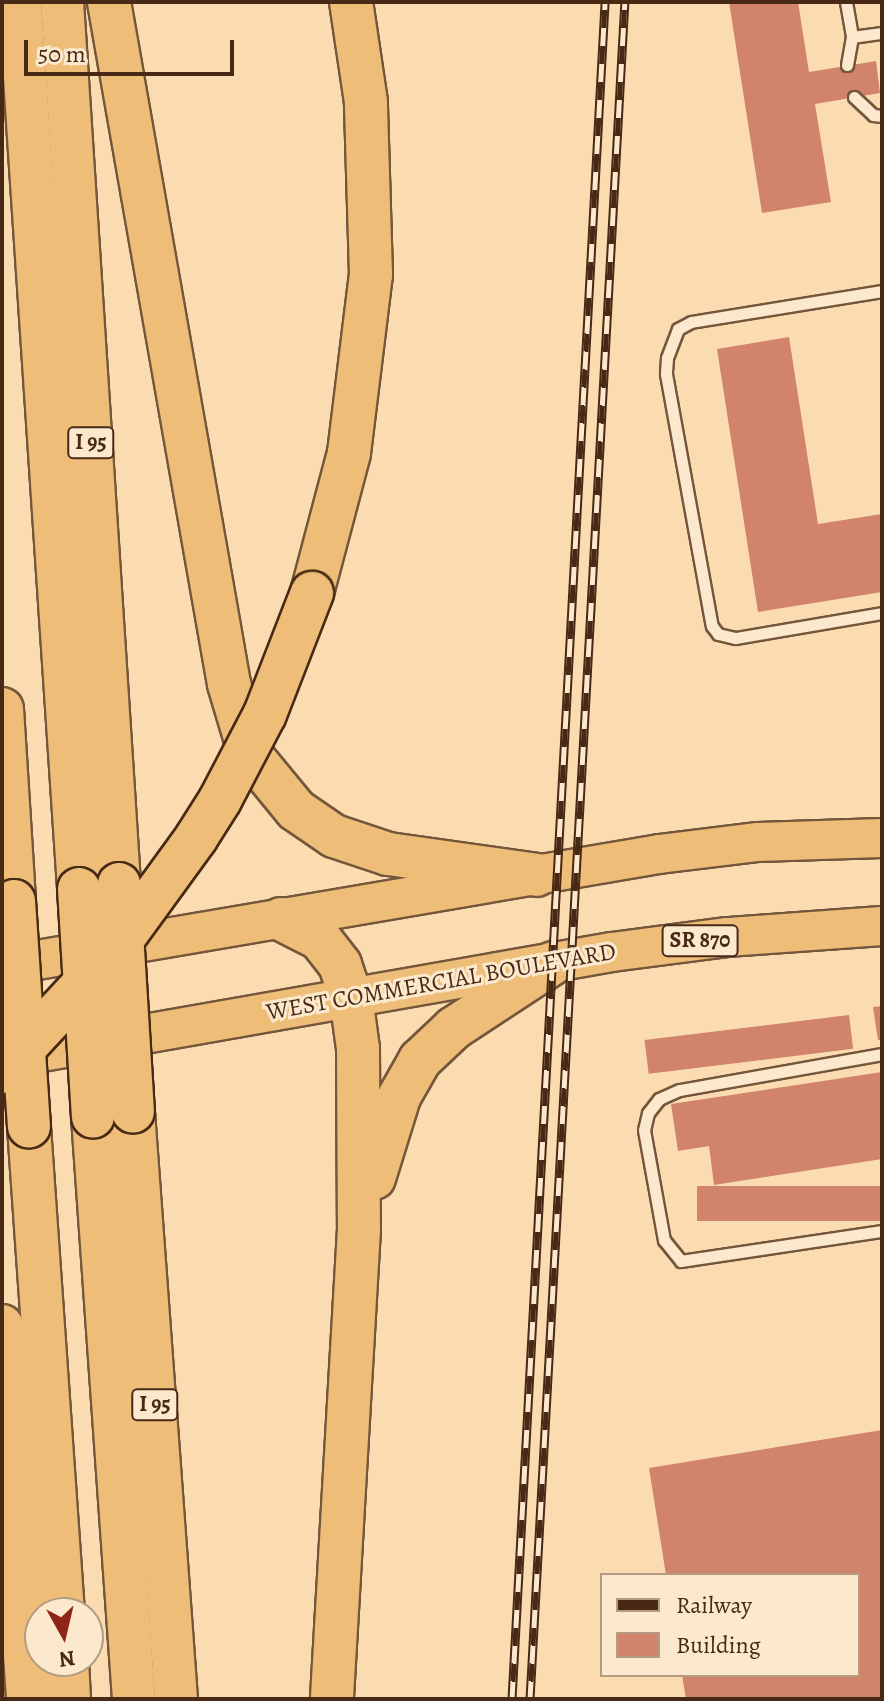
<!DOCTYPE html>
<style>
body{margin:0}
#map{position:relative;width:884px;height:1701px;overflow:hidden;background:#fbdcb0;font-family:Alegreya,serif}
div>[style]{position:absolute}
.building>*{inset:0;background:#d1836b;transform-origin:0 0}
.roads{filter:drop-shadow(2px 0 #74563c) drop-shadow(-2px 0 #74563c) drop-shadow(0 2px #74563c) drop-shadow(0 -2px #74563c)}
.service>*{height:11px;margin:-5.5px;padding:0 5.5px;transform-origin:5.5px;border-radius:5.5px;background:#fce8cc}
.trunk>*{height:38px;margin:-19px;padding:0 19px;transform-origin:19px;border-radius:19px;background:#eebe78}
.motorway>*{height:42px;margin:-21px;padding:0 21px;transform-origin:21px;border-radius:21px;background:#eebe78}
.rail>*{height:9px;margin-top:-4.5px;transform-origin:0;background:repeating-linear-gradient(90deg,#fce8cc 0 18px,#472915 0 36px);box-sizing:border-box;border-block:2px solid #472915}
.bridges{filter:drop-shadow(2px 0 #472915) drop-shadow(-2px 0 #472915) drop-shadow(0 2px #472915) drop-shadow(0 -2px #472915)}
.motorway-bridge>*{height:42px;margin:-21px;padding:0 21px;transform-origin:21px;border-radius:21px;background:#eebe78}
span{translate:-50% -50%;white-space:nowrap;text-align:center;line-height:1.15;-webkit-text-stroke:6px #fce8cc;paint-order:stroke}
.shield-label span{padding:2px 6px;background:#fce8cc;border:2px solid;border-radius:6px;-webkit-text-stroke-width:0}
.shield-label{font-size:22px;color:#472915;font-weight:700}
.street-label{font-size:24px;color:#472915}
.frame{position:absolute;inset:0;border:4px solid #472915;pointer-events:none}
.legend{position:absolute;left:600px;top:1573px;width:260px;height:104px;box-sizing:border-box;background:#fce8cc;border:2px solid #b49c83;margin:0;padding:10px 14px;list-style:none;font-size:24px;color:#472915}
.legend li{display:flex;align-items:center;gap:16px;height:40px}
.legend b{width:40px;border:2px solid #b49c83}
.north{position:absolute;left:24px;top:1597px;width:80px;height:80px;box-sizing:border-box;background:#fce8cc;border:2px solid #b49c83;border-radius:50%;rotate:172deg;font-size:22px;font-weight:700;line-height:32px;text-align:center;color:#472915}
.north::after{content:'';display:block;margin:auto;width:28px;height:36px;background:#8f2418;clip-path:polygon(50% 0,100% 100%,50% 72%,0 100%)}
.scale{position:absolute;left:24px;top:40px;width:210px;height:36px;box-sizing:border-box;border:4px solid #472915;border-top:0;padding-left:10px;font-size:24px;line-height:28px;white-space:nowrap;color:#472915;-webkit-text-stroke:6px #fce8cc;paint-order:stroke}
</style>
<div id="map">
<div class="building">
<div style="clip-path:polygon(729px 2px,798px 2px,809px 72px,876px 61px,880px 93px,815px 104px,831px 202px,762px 213px)"></div>
<div style="clip-path:polygon(789px 337px,818px 524px,882px 514px,882px 592px,758px 612px,717px 349px)"></div>
<div style="clip-path:polygon(882px 1006px,882px 1040px,878px 1040px,873px 1007px)"></div>
<div style="left:849px;top:1015px;width:34px;height:206px;rotate:83deg"></div>
<div style="clip-path:polygon(882px 1072px,882px 1159px,714px 1185px,709px 1146px,678px 1151px,671px 1104px)"></div>
<div style="left:882px;top:1186px;width:35px;height:185px;rotate:90deg"></div>
<div style="clip-path:polygon(882px 1430px,882px 1699px,686px 1699px,682px 1675px,858px 1675px,858px 1575px,666px 1575px,649px 1468px)"></div>
</div>
<div class="roads">
<div class="service">
<div style="left:846px;top:2px;width:36px;rotate:80deg"></div>
<div style="left:852px;top:37px;width:30px;rotate:-8deg"></div>
<div style="left:847px;top:65px;width:28px;rotate:-80deg"></div>
<div style="left:854px;top:97px;width:26px;rotate:43deg"></div>
<div style="left:873px;top:115px;width:9px;rotate:6deg"></div>
<div style="left:882px;top:291px;width:193px;rotate:170.8deg"></div>
<div style="left:691px;top:322px;width:15px;rotate:152deg"></div>
<div style="left:678px;top:329px;width:31px;rotate:111deg"></div>
<div style="left:667px;top:358px;width:16px;rotate:94deg"></div>
<div style="left:666px;top:374px;width:256px;rotate:79.7deg"></div>
<div style="left:712px;top:626px;width:10px;rotate:53deg"></div>
<div style="left:718px;top:634px;width:18px;rotate:13deg"></div>
<div style="left:736px;top:638px;width:148px;rotate:-9.7deg"></div>
<div style="left:882px;top:1054px;width:206px;rotate:169.9deg"></div>
<div style="left:679px;top:1090px;width:22px;rotate:156deg"></div>
<div style="left:659px;top:1099px;width:18px;rotate:128deg"></div>
<div style="left:648px;top:1113px;width:17px;rotate:103deg"></div>
<div style="left:644px;top:1130px;width:112px;rotate:79.7deg"></div>
<div style="left:664px;top:1240px;width:27px;rotate:51deg"></div>
<div style="left:681px;top:1261px;width:203px;rotate:-8.5deg"></div>
</div>
<div class="trunk">
<div style="left:2px;top:966px;width:666px;rotate:-9.67deg"></div>
<div style="left:659px;top:854px;width:100px;rotate:-6.9deg"></div>
<div style="left:758px;top:842px;width:124px;rotate:-1.8deg"></div>
<div style="left:2px;top:1059px;width:619px;rotate:-9.95deg"></div>
<div style="left:612px;top:952px;width:117px;rotate:-7.4deg"></div>
<div style="left:728px;top:937px;width:154px;rotate:-4.1deg"></div>
</div>
<div class="motorway">
<div style="left:20px;top:2px;width:889px;rotate:86.19deg"></div>
<div style="left:62px;top:2px;width:884px;rotate:86.3deg"></div>
<div style="left:109px;top:2px;width:692px;rotate:80.02deg"></div>
<div style="left:229px;top:684px;width:73px;rotate:73.3deg"></div>
<div style="left:250px;top:754px;width:72px;rotate:50.6deg"></div>
<div style="left:296px;top:810px;width:46px;rotate:34.4deg"></div>
<div style="left:334px;top:836px;width:57px;rotate:18.4deg"></div>
<div style="left:388px;top:854px;width:150px;rotate:8deg"></div>
<div style="left:312px;top:593px;width:145px;rotate:-75.2deg"></div>
<div style="left:349px;top:453px;width:179px;rotate:-83deg"></div>
<div style="left:371px;top:275px;width:173px;rotate:-91.7deg"></div>
<div style="left:366px;top:102px;width:101px;rotate:-98.5deg"></div>
<div style="left:2px;top:709px;width:192px;rotate:86.4deg"></div>
<div style="left:281px;top:919px;width:44px;rotate:27.1deg"></div>
<div style="left:320px;top:939px;width:33px;rotate:52deg"></div>
<div style="left:340px;top:965px;width:34px;rotate:71deg"></div>
<div style="left:351px;top:997px;width:52px;rotate:82.3deg"></div>
<div style="left:358px;top:1049px;width:180px;rotate:89.7deg"></div>
<div style="left:359px;top:1229px;width:471px;rotate:93.3deg"></div>
<div style="left:133px;top:1112px;width:589px;rotate:85.81deg"></div>
<div style="left:93px;top:1117px;width:583px;rotate:85.97deg"></div>
<div style="left:29px;top:1127px;width:487px;rotate:86deg"></div>
<div style="left:374px;top:1178px;width:85px;rotate:-72.8deg"></div>
<div style="left:399px;top:1097px;width:43px;rotate:-60.4deg"></div>
<div style="left:420px;top:1060px;width:47px;rotate:-43.3deg"></div>
<div style="left:454px;top:1028px;width:118px;rotate:-33.3deg"></div>
<div style="left:2px;top:1326px;width:374px;rotate:86deg"></div>
<div style="left:67px;top:1661px;width:38px;rotate:87deg"></div>
</div>
</div>
<div class="rail">
<div style="left:512px;top:1699px;width:1700px;rotate:-86.86deg"></div>
<div style="left:530px;top:1699px;width:1700px;rotate:-86.8deg"></div>
</div>
<div class="bridges">
<div class="motorway-bridge">
<div style="left:119px;top:884px;width:228px;rotate:86.5deg"></div>
<div style="left:79px;top:889px;width:228px;rotate:86.5deg"></div>
<div style="left:14px;top:901px;width:226px;rotate:86.2deg"></div>
<div style="left:2px;top:1072px;width:165px;rotate:-47.2deg"></div>
<div style="left:114px;top:951px;width:140px;rotate:-54deg"></div>
<div style="left:196px;top:838px;width:45px;rotate:-57.7deg"></div>
<div style="left:220px;top:800px;width:97px;rotate:-62.4deg"></div>
<div style="left:265px;top:714px;width:130px;rotate:-68.8deg"></div>
</div>
</div>
<div class="shield-label">
<span style="left:91px;top:443px">I 95</span>
<span style="left:700px;top:941px">SR 870</span>
<span style="left:155px;top:1405px">I 95</span>
</div>
<div class="street-label">
<span style="left:441px;top:982px;rotate:-10deg">WEST COMMERCIAL BOULEVARD</span>
</div>
<div class="frame"></div>
<ul class="legend">
<li><b style="height:10px;background:#472915"></b>Railway</li>
<li><b style="height:22px;background:#d1836b"></b>Building</li>
</ul>
<div class="north">N</div>
<div class="scale">50 m</div>
</div>
